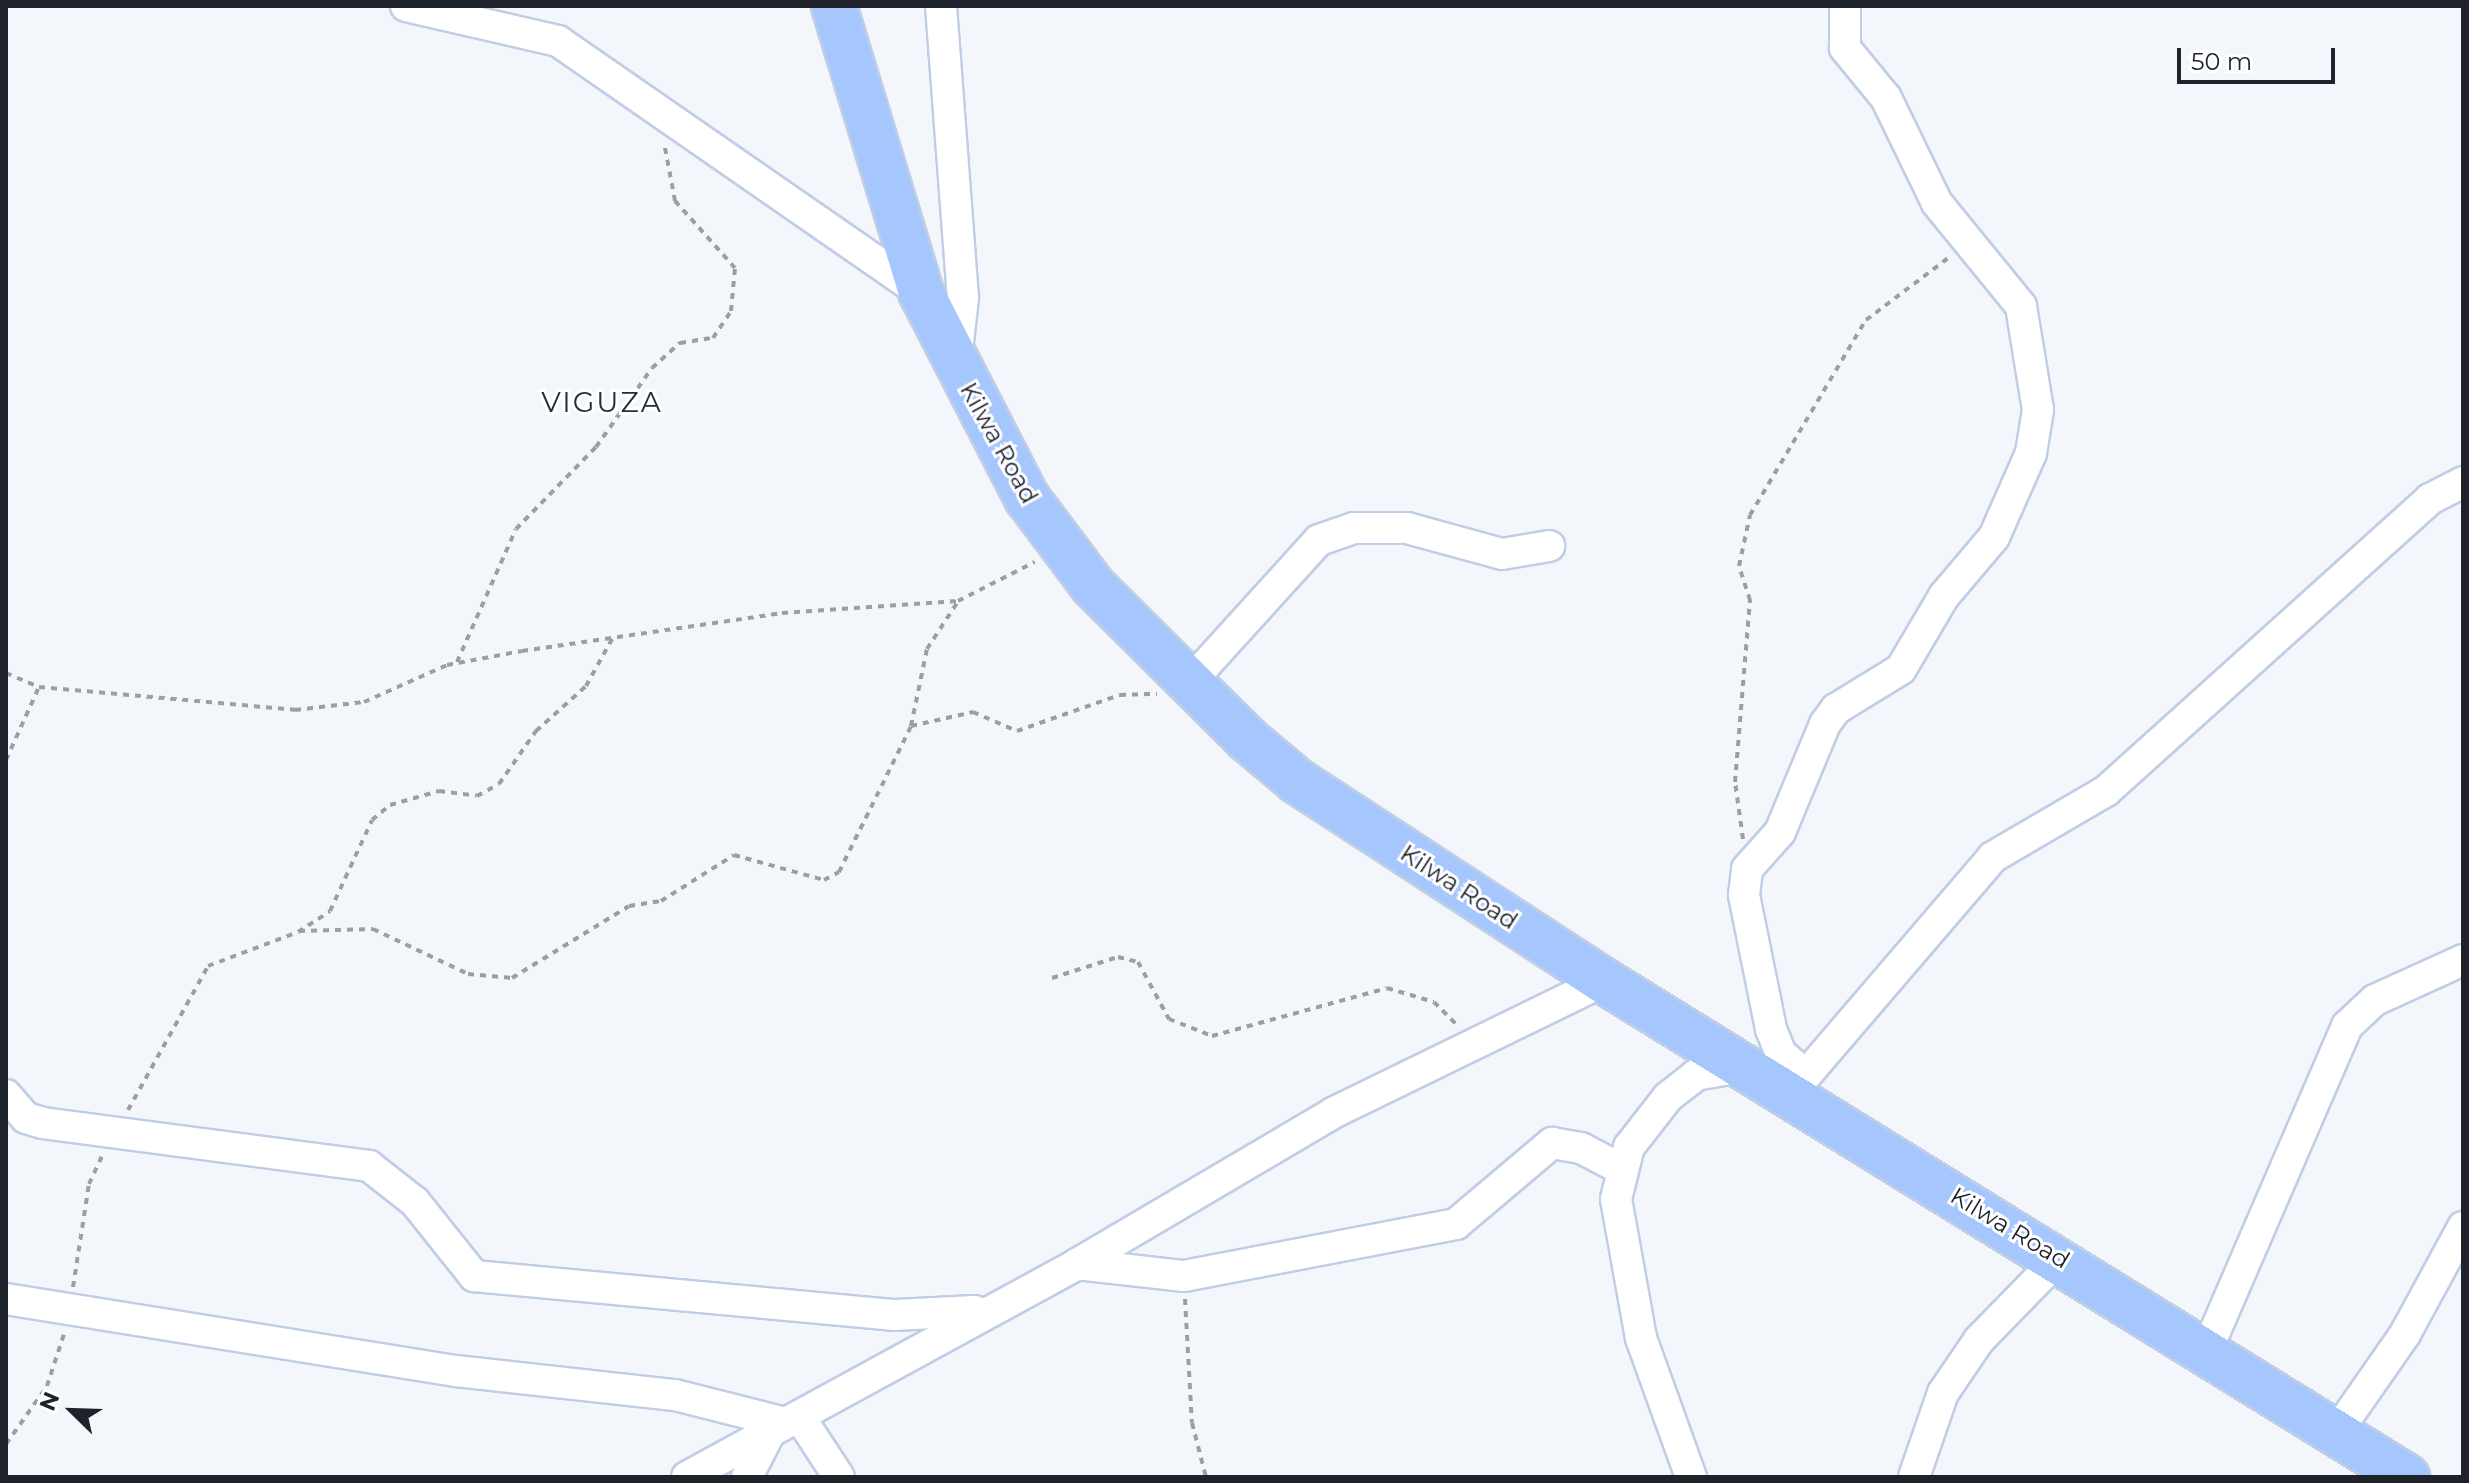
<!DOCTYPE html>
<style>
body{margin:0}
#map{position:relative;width:2469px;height:1483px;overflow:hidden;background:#f3f6fa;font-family:Montserrat,sans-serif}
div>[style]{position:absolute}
.path>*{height:4px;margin-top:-2px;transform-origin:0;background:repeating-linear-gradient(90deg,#9b9fa5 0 6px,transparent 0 12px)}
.roads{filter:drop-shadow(2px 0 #bfcee5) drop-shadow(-2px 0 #bfcee5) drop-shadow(0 2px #bfcee5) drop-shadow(0 -2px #bfcee5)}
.minor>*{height:30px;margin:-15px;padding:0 15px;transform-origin:15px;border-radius:15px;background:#fff}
.highway>*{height:44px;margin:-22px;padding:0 22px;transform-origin:22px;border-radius:22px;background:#a5c7fd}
span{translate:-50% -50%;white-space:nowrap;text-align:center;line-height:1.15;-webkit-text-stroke:6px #fff;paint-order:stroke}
.street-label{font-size:24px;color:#1d222b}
.quarter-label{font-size:28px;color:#232e40;letter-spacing:2px}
.frame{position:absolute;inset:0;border:8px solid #1d222b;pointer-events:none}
.north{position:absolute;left:32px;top:1371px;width:80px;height:80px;-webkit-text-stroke:6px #fff;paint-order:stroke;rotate:293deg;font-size:22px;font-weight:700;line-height:32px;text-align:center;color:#1d222b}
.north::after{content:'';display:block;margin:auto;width:28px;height:36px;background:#1d222b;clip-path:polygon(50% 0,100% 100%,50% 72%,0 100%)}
.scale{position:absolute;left:2177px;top:48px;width:158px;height:36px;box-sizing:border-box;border:4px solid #1d222b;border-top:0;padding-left:10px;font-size:24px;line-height:28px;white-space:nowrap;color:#1d222b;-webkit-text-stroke:6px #fff;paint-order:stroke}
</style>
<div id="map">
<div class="path">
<div style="left:457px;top:662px;width:145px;rotate:-66.1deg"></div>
<div style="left:516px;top:529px;width:115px;rotate:-45.7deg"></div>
<div style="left:596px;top:447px;width:97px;rotate:-54.7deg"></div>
<div style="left:652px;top:368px;width:38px;rotate:-42deg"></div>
<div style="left:680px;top:343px;width:33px;rotate:-9deg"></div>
<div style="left:713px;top:338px;width:32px;rotate:-56deg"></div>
<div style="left:731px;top:311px;width:43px;rotate:-84.7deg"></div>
<div style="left:735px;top:268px;width:90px;rotate:-131.8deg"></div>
<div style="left:675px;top:201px;width:60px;rotate:-100.6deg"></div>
<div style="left:6px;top:673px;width:36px;rotate:23deg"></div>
<div style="left:911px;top:726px;width:64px;rotate:-12.7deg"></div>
<div style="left:973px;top:712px;width:48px;rotate:23.4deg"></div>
<div style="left:1017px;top:731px;width:109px;rotate:-19.3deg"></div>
<div style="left:1120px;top:695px;width:37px;rotate:-2deg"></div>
<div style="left:6px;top:760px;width:80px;rotate:-65.7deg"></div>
<div style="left:39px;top:687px;width:257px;rotate:5.1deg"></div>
<div style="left:295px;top:710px;width:69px;rotate:-6.6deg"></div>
<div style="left:364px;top:702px;width:91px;rotate:-24deg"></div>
<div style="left:447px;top:665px;width:76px;rotate:-10.6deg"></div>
<div style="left:522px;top:651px;width:263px;rotate:-8.3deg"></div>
<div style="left:782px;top:613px;width:176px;rotate:-3.9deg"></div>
<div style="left:958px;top:601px;width:86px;rotate:-26.9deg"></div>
<div style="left:1743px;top:839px;width:58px;rotate:-98deg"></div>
<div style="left:1735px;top:782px;width:183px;rotate:-85.3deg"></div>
<div style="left:1750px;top:600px;width:36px;rotate:-108deg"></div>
<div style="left:1739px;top:566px;width:52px;rotate:-77.8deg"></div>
<div style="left:1750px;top:515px;width:227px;rotate:-59.3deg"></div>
<div style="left:1866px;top:320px;width:106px;rotate:-37deg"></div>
<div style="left:299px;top:931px;width:74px;rotate:-1.5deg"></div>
<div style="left:373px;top:929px;width:105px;rotate:25.3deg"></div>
<div style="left:468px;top:974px;width:44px;rotate:5.2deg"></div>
<div style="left:512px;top:978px;width:137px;rotate:-31.6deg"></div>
<div style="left:629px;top:906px;width:32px;rotate:-9deg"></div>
<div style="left:661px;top:901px;width:86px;rotate:-32.2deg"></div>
<div style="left:734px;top:855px;width:93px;rotate:15.5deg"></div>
<div style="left:824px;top:880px;width:17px;rotate:-28deg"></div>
<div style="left:839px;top:872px;width:163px;rotate:-63.7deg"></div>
<div style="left:911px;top:726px;width:79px;rotate:-78.3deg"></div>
<div style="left:927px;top:649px;width:55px;rotate:-56.9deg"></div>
<div style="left:1052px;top:978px;width:69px;rotate:-17.7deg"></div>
<div style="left:1118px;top:957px;width:21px;rotate:14deg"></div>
<div style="left:1138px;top:962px;width:65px;rotate:61.5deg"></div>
<div style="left:1169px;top:1019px;width:46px;rotate:21.6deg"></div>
<div style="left:1212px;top:1036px;width:181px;rotate:-15.3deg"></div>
<div style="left:1387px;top:988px;width:49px;rotate:16.6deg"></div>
<div style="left:1434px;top:1002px;width:33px;rotate:45deg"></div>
<div style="left:128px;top:1110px;width:165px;rotate:-60.9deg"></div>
<div style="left:208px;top:966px;width:96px;rotate:-20.7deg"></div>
<div style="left:298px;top:932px;width:38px;rotate:-33deg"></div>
<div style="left:330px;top:911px;width:100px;rotate:-65.2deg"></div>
<div style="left:372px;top:820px;width:23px;rotate:-40deg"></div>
<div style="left:390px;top:805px;width:51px;rotate:-15.9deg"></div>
<div style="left:439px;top:791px;width:38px;rotate:7deg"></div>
<div style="left:477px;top:796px;width:25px;rotate:-29deg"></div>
<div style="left:499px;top:784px;width:65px;rotate:-55.1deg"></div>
<div style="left:536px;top:731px;width:67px;rotate:-42deg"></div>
<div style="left:586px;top:686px;width:54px;rotate:-61deg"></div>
<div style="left:73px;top:1287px;width:104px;rotate:-81.2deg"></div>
<div style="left:89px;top:1184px;width:31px;rotate:-65deg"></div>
<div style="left:1185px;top:1299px;width:124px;rotate:86.8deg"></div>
<div style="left:1192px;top:1423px;width:56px;rotate:75.5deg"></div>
<div style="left:6px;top:1444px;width:71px;rotate:-54.7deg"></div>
<div style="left:47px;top:1386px;width:58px;rotate:-71.9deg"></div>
</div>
<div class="roads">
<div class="minor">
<div style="left:406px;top:6px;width:156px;rotate:13deg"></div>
<div style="left:558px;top:41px;width:441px;rotate:34.7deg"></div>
<div style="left:941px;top:6px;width:293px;rotate:85.7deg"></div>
<div style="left:963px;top:298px;width:61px;rotate:96.5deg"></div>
<div style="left:1191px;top:681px;width:190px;rotate:-47.8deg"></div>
<div style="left:1319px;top:540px;width:37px;rotate:-19deg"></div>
<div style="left:1354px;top:528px;width:53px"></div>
<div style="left:1407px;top:528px;width:98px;rotate:15.3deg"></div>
<div style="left:1502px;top:554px;width:48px;rotate:-9.7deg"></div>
<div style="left:1802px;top:1072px;width:28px;rotate:-139deg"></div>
<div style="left:1781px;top:1054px;width:27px;rotate:-112deg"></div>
<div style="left:1771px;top:1029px;width:137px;rotate:-101.4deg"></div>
<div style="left:1744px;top:895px;width:26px;rotate:-83deg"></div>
<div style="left:1747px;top:869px;width:50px;rotate:-48.3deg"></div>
<div style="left:1780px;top:832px;width:117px;rotate:-67.4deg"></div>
<div style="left:1825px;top:724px;width:19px;rotate:-54deg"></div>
<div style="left:1836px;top:709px;width:76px;rotate:-31.6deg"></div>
<div style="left:1901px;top:669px;width:85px;rotate:-59.5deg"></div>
<div style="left:1944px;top:596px;width:77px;rotate:-49.7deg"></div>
<div style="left:1994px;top:537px;width:92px;rotate:-66.2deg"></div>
<div style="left:2031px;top:453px;width:44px;rotate:-80.8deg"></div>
<div style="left:2038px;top:410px;width:105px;rotate:-99.3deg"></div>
<div style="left:2021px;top:306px;width:133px;rotate:-129.2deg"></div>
<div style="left:1937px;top:203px;width:117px;rotate:-115.9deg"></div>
<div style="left:1886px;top:98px;width:65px;rotate:-129.4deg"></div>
<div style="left:1845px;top:48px;width:42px;rotate:-90deg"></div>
<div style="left:1795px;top:1088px;width:304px;rotate:-49.4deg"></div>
<div style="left:1993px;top:857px;width:131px;rotate:-30.3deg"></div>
<div style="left:2106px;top:791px;width:436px;rotate:-42deg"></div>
<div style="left:2430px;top:499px;width:37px;rotate:-27deg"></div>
<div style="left:6px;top:1095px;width:30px;rotate:49deg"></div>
<div style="left:26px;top:1118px;width:18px;rotate:16deg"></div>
<div style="left:43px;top:1123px;width:329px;rotate:7.5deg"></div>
<div style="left:369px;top:1166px;width:58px;rotate:38deg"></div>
<div style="left:415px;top:1202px;width:95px;rotate:51.4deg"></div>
<div style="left:474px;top:1276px;width:423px;rotate:5.3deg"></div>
<div style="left:895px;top:1315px;width:80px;rotate:-2.9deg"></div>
<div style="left:1077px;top:1264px;width:108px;rotate:6.4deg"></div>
<div style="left:1184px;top:1276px;width:277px;rotate:-10.8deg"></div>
<div style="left:1456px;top:1224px;width:126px;rotate:-40.2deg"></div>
<div style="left:1552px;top:1143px;width:29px;rotate:10deg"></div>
<div style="left:1581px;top:1148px;width:47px;rotate:27.6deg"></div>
<div style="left:6px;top:1299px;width:456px;rotate:9.1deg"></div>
<div style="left:456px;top:1371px;width:220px;rotate:6.3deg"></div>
<div style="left:675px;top:1395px;width:114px;rotate:14.2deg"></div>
<div style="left:2206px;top:1352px;width:355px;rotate:-66.6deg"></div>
<div style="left:2347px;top:1026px;width:38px;rotate:-43deg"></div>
<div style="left:2375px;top:1000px;width:97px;rotate:-24.4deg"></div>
<div style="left:801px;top:1419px;width:69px;rotate:56.8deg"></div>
<div style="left:2336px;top:1433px;width:121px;rotate:-55.1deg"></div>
<div style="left:2405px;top:1334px;width:122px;rotate:-61.5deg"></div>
<div style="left:687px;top:1477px;width:444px;rotate:-28.6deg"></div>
<div style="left:1077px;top:1264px;width:297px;rotate:-30.5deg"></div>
<div style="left:1333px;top:1113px;width:301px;rotate:-26deg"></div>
<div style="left:747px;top:1477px;width:48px;rotate:-62.9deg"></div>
<div style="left:1691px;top:1477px;width:148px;rotate:-109.8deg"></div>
<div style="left:1641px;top:1338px;width:141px;rotate:-100.2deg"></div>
<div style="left:1616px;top:1199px;width:54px;rotate:-76deg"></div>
<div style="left:1629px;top:1147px;width:63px;rotate:-52deg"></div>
<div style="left:1668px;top:1097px;width:36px;rotate:-38deg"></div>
<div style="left:1696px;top:1075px;width:47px;rotate:-9.9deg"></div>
<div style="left:1914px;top:1477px;width:89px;rotate:-71deg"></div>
<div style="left:1943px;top:1393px;width:64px;rotate:-55.8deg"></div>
<div style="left:1979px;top:1340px;width:115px;rotate:-45.7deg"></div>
</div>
<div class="highway">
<div style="left:834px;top:6px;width:299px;rotate:73.1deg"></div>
<div style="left:921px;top:292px;width:232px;rotate:62.8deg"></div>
<div style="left:1027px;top:498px;width:110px;rotate:53.1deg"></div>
<div style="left:1093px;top:586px;width:217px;rotate:44.8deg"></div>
<div style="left:1247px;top:739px;width:65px;rotate:40deg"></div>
<div style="left:1297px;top:781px;width:366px;rotate:33.1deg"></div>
<div style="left:1604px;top:981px;width:944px;rotate:31.7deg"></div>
</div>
</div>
<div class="street-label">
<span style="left:999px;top:443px;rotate:61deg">Kilwa Road</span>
<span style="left:1459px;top:887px;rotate:33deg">Kilwa Road</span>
<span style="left:2010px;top:1228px;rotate:31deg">Kilwa Road</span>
</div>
<div class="quarter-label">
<span style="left:602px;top:402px">VIGUZA</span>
</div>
<div class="frame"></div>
<div class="north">N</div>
<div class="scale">50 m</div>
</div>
